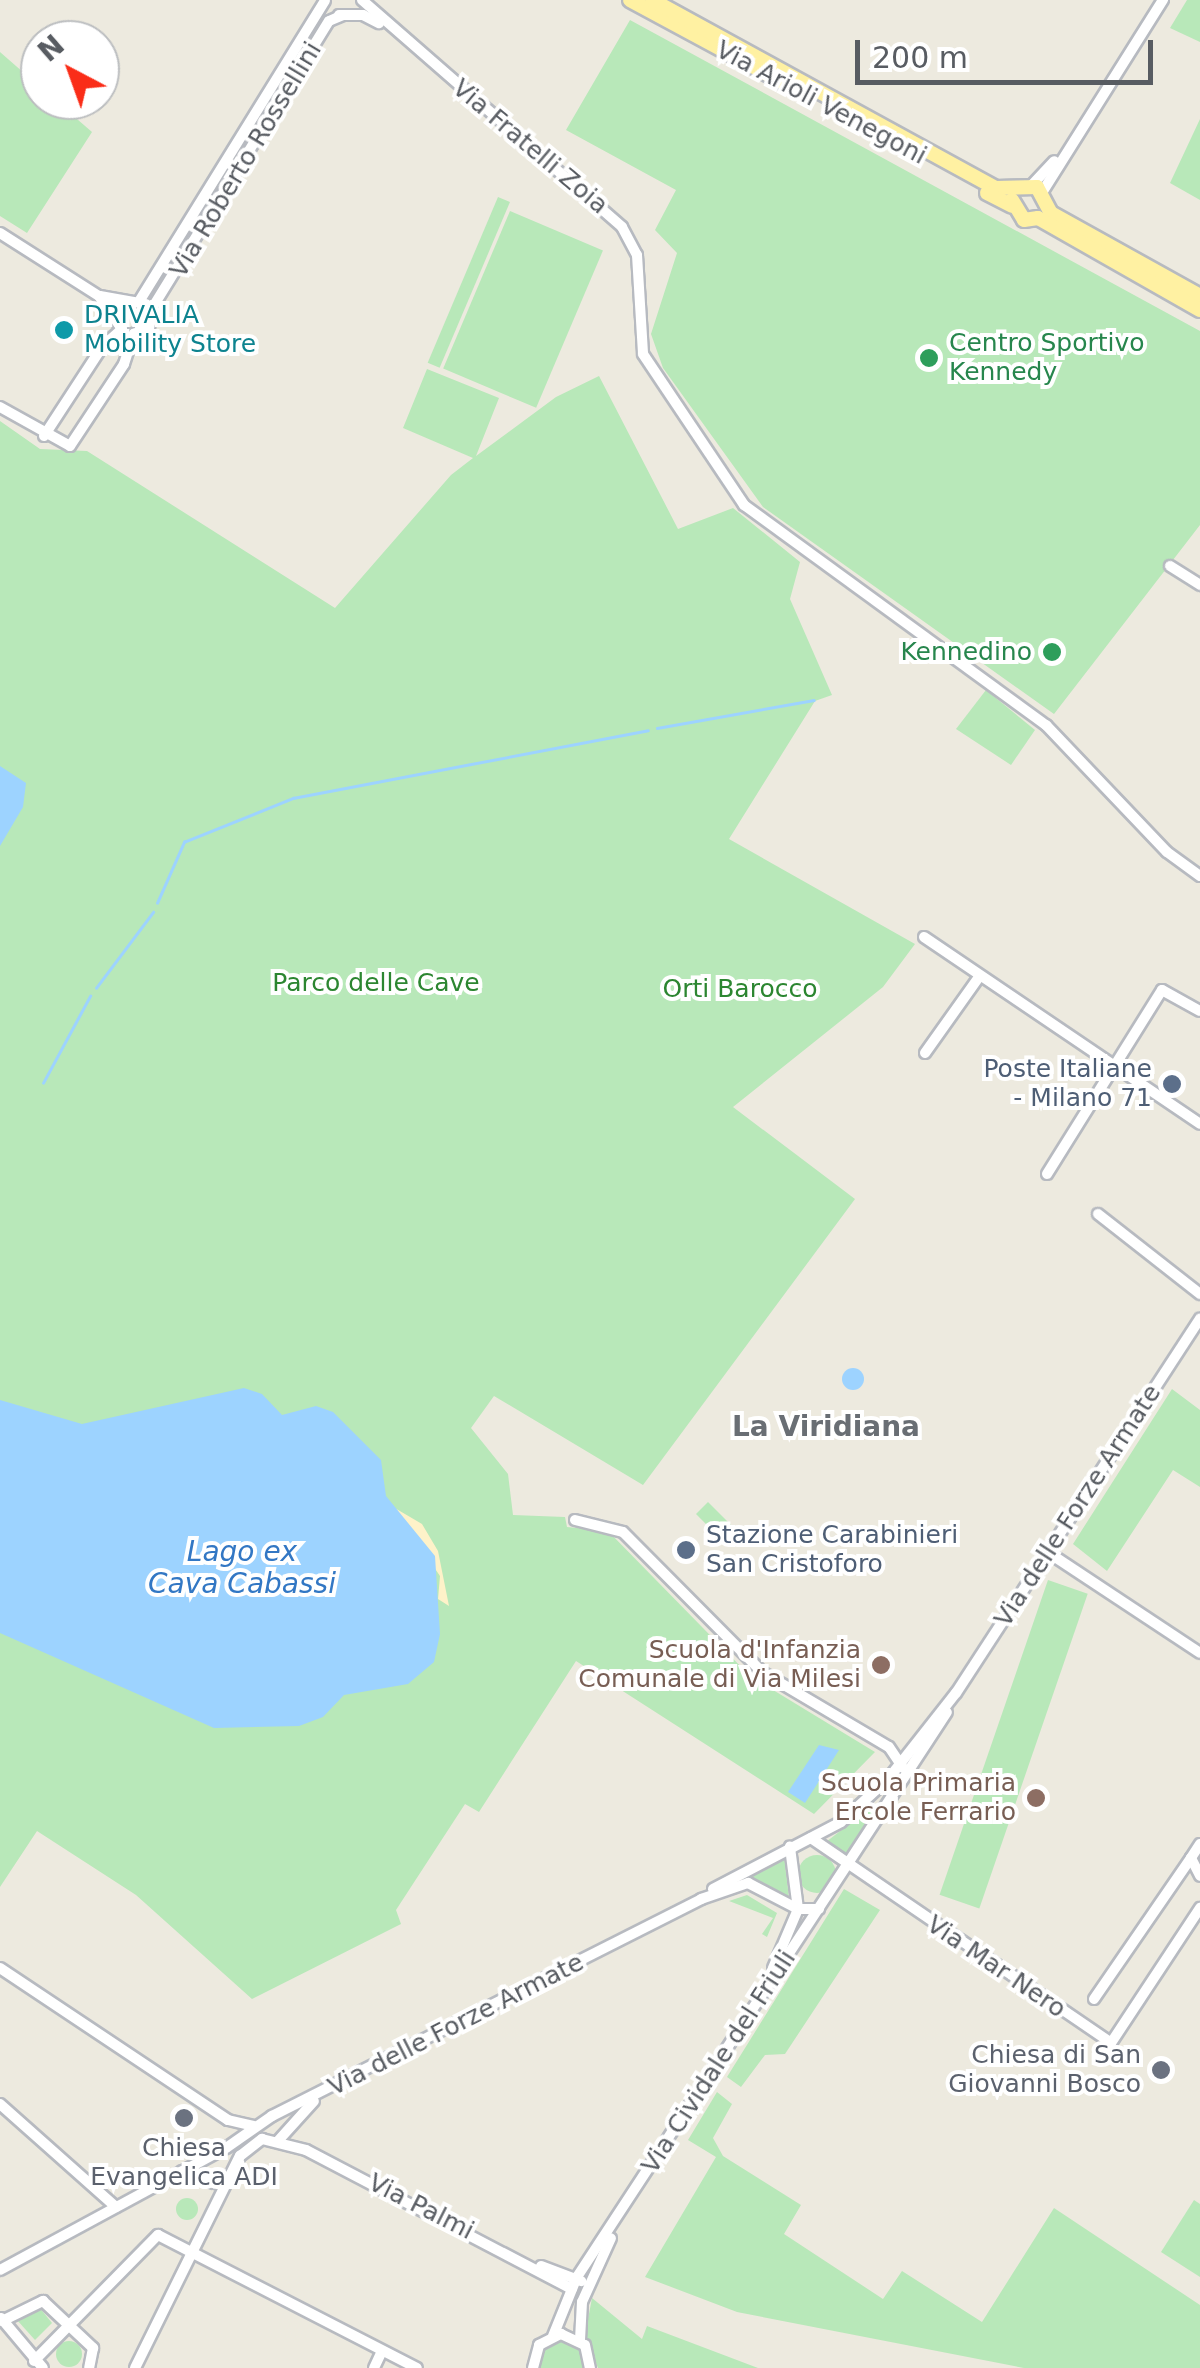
<!DOCTYPE html>
<style>
body{margin:0}
#map{position:relative;width:1200px;height:2368px;overflow:hidden;background:#edeadf;font-family:"DejaVu Sans",sans-serif}
div>[style]{position:absolute}
.green>*{inset:0;background:#b8e8b9;transform-origin:0 0}
.round{border-radius:50%}
.sand>*{inset:0;background:#fef2c9}
.water>*{inset:0;background:#9dd3ff}
.stream>*{height:2.5px;margin:-1.25px;padding:0 1.25px;transform-origin:1.25px;border-radius:1.25px;background:#9dd3ff}
.roads{filter:drop-shadow(2px 0 #b7bac0) drop-shadow(-2px 0 #b7bac0) drop-shadow(0 2px #b7bac0) drop-shadow(0 -2px #b7bac0)}
.minor>*{height:10px;margin:-5px;padding:0 5px;transform-origin:5px;border-radius:5px;background:#fff}
.major>*{height:14px;margin:-7px;padding:0 7px;transform-origin:7px;border-radius:7px;background:#fff1a2}
.dots>*{width:28px;height:28px;translate:-50% -50%;box-sizing:border-box;border:5px solid #fff;border-radius:50%}
span{translate:-50% -50%;white-space:nowrap;text-align:center;line-height:1.15;-webkit-text-stroke:8px #fff;paint-order:stroke}
.street-label{font-size:25px;color:#585c62}
.culture-label{font-size:25px;color:#0d838f}
.left{translate:0 -50%;text-align:left}
.leisure-label{font-size:25px;color:#27864d}
.right{translate:-100% -50%;text-align:right}
.park-label{font-size:25px;color:#2c8631}
.service-label{font-size:25px;color:#4e5e75}
.education-label{font-size:25px;color:#785e54}
.worship-label{font-size:25px;color:#5b616d}
.neighbourhood-label{font-size:28px;color:#696e74;font-weight:700}
.water-label{font-size:28px;color:#3277c4;font-style:italic}
.north{position:absolute;left:20px;top:20px;width:100px;height:100px;box-sizing:border-box;background:#fff;border:2px solid #bcbec0;border-radius:50%;rotate:319deg;font-size:28px;font-weight:700;line-height:40px;text-align:center;color:#585c62}
.north::after{content:'';display:block;margin:auto;width:35px;height:45px;background:#fa2d18;clip-path:polygon(50% 0,100% 100%,50% 72%,0 100%)}
.scale{position:absolute;left:855px;top:40px;width:298px;height:45px;box-sizing:border-box;border:5px solid #585c62;border-top:0;padding-left:12px;font-size:30px;line-height:35px;white-space:nowrap;color:#585c62;-webkit-text-stroke:8px #fff;paint-order:stroke}
</style>
<div id="map">
<div class="green">
<div style="clip-path:polygon(1187px 0,1200px 0,1200px 42px,1170px 28px)"></div>
<div style="clip-path:polygon(630px 20px,1200px 331px,1200px 525px,1054px 714px,763px 507px,663px 368px,651px 334px,677px 253px,655px 230px,676px 190px,566px 130px)"></div>
<div style="clip-path:polygon(0 52px,40px 87px,40px 100px,55px 100px,92px 132px,27px 233px,0 216px)"></div>
<div style="clip-path:polygon(1200px 119px,1200px 200px,1170px 183px)"></div>
<div style="left:498px;top:197px;width:13px;height:180px;rotate:23deg"></div>
<div style="left:510px;top:211px;width:101px;height:171px;rotate:23deg"></div>
<div style="clip-path:polygon(427px 369px,499px 398px,476px 456px,556px 397px,599px 376px,678px 529px,733px 508px,800px 562px,790px 599px,832px 695px,815px 701px,729px 839px,915px 944px,883px 987px,733px 1107px,855px 1199px,643px 1485px,494px 1396px,471px 1428px,508px 1474px,513px 1515px,565px 1517px,567px 1527px,608px 1531px,750px 1676px,875px 1752px,814px 1814px,576px 1661px,479px 1812px,465px 1804px,396px 1910px,401px 1924px,252px 1999px,136px 1895px,37px 1831px,0 1887px,0 421px,40px 449px,87px 451px,335px 608px,451px 475px,473px 458px,403px 428px)"></div>
<div style="clip-path:polygon(986px 690px,1035px 730px,1011px 765px,956px 729px)"></div>
<div style="clip-path:polygon(1172px 1389px,1200px 1410px,1200px 1487px,1173px 1470px,1107px 1571px,1073px 1544px)"></div>
<div style="left:708px;top:1502px;width:35px;height:17px;rotate:45deg"></div>
<div style="left:1048px;top:1580px;width:42px;height:333px;rotate:19deg"></div>
<div style="clip-path:polygon(875px 1804px,880px 1807px,844px 1859px,826px 1842px)"></div>
<div class="round" style="left:798px;top:1855px;width:38px;height:38px"></div>
<div style="clip-path:polygon(784px 1856px,789px 1897px,746px 1877px)"></div>
<div style="clip-path:polygon(844px 1889px,880px 1910px,785px 2054px,765px 2055px,741px 2087px,727px 2077px)"></div>
<div style="clip-path:polygon(747px 1895px,777px 1913px,767px 1937px,762px 1934px,773px 1918px,729px 1901px)"></div>
<div style="clip-path:polygon(717px 2092px,732px 2104px,713px 2138px,723px 2156px,801px 2205px,784px 2234px,883px 2299px,902px 2271px,982px 2322px,1054px 2208px,1200px 2305px,1200px 2368px,1024px 2368px,737px 2312px,645px 2277px,716px 2157px,688px 2140px)"></div>
<div class="round" style="left:176px;top:2198px;width:22px;height:22px"></div>
<div style="clip-path:polygon(1194px 2200px,1200px 2204px,1200px 2277px,1161px 2252px)"></div>
<div style="clip-path:polygon(592px 2298px,642px 2339px,647px 2326px,758px 2368px,598px 2368px,585px 2335px)"></div>
<div style="clip-path:polygon(39px 2307px,52px 2323px,35px 2340px,17px 2320px)"></div>
<div style="clip-path:polygon(559px 2339px,582px 2349px,586px 2368px,538px 2368px,544px 2346px)"></div>
<div class="round" style="left:56px;top:2341px;width:26px;height:26px"></div>
</div>
<div class="sand">
<div style="clip-path:polygon(393px 1507px,422px 1524px,438px 1551px,449px 1606px,438px 1599px,440px 1576px)"></div>
</div>
<div class="water">
<div style="clip-path:polygon(0 766px,26px 783px,23px 807px,0 846px)"></div>
<div class="round" style="left:842px;top:1368px;width:22px;height:22px"></div>
<div style="clip-path:polygon(244px 1388px,262px 1394px,282px 1415px,316px 1406px,333px 1412px,381px 1460px,386px 1496px,435px 1556px,440px 1634px,434px 1662px,408px 1684px,344px 1695px,323px 1717px,299px 1726px,214px 1728px,0 1633px,0 1400px,82px 1424px)"></div>
<div style="clip-path:polygon(819px 1745px,839px 1750px,805px 1803px,788px 1792px)"></div>
</div>
<div class="stream">
<div style="left:657px;top:728px;width:159px;rotate:-10.1deg"></div>
<div style="left:157px;top:903px;width:67px;rotate:-66.1deg"></div>
<div style="left:184px;top:842px;width:118px;rotate:-22deg"></div>
<div style="left:293px;top:798px;width:361px;rotate:-10.8deg"></div>
<div style="left:96px;top:988px;width:95px;rotate:-53.1deg"></div>
<div style="left:43px;top:1083px;width:99px;rotate:-61.6deg"></div>
</div>
<div class="roads">
<div class="minor">
<div style="left:362px;top:0;width:345px;rotate:41.1deg"></div>
<div style="left:622px;top:227px;width:32px;rotate:62deg"></div>
<div style="left:637px;top:255px;width:99px;rotate:86.5deg"></div>
<div style="left:643px;top:354px;width:182px;rotate:56.2deg"></div>
<div style="left:744px;top:505px;width:374px;rotate:36.1deg"></div>
<div style="left:1046px;top:725px;width:175px;rotate:46.4deg"></div>
<div style="left:1167px;top:852px;width:41px;rotate:36deg"></div>
<div style="left:339px;top:15px;width:24px"></div>
<div style="left:363px;top:15px;width:18px;rotate:27deg"></div>
<div style="left:1031px;top:186px;width:34px;rotate:-47deg"></div>
<div style="left:1043px;top:191px;width:226px;rotate:-57.9deg"></div>
<div style="left:0;top:233px;width:117px;rotate:32.5deg"></div>
<div style="left:99px;top:296px;width:40px;rotate:55.1deg"></div>
<div style="left:100px;top:296px;width:47px;rotate:9.9deg"></div>
<div style="left:140px;top:300px;width:352px;rotate:-58.3deg"></div>
<div style="left:134px;top:334px;width:17px;rotate:-25deg"></div>
<div style="left:149px;top:327px;width:17px;rotate:-83deg"></div>
<div style="left:151px;top:310px;width:339px;rotate:-58.4deg"></div>
<div style="left:329px;top:21px;width:15px;rotate:-23deg"></div>
<div style="left:0;top:407px;width:80px;rotate:29.1deg"></div>
<div style="left:70px;top:446px;width:98px;rotate:-56.6deg"></div>
<div style="left:124px;top:364px;width:32px;rotate:-72deg"></div>
<div style="left:44px;top:436px;width:106px;rotate:-56.9deg"></div>
<div style="left:102px;top:347px;width:27px;rotate:-42deg"></div>
<div style="left:1170px;top:566px;width:36px;rotate:32deg"></div>
<div style="left:924px;top:937px;width:333px;rotate:34.1deg"></div>
<div style="left:925px;top:1053px;width:93px;rotate:-54.6deg"></div>
<div style="left:1047px;top:1174px;width:217px;rotate:-58deg"></div>
<div style="left:1162px;top:990px;width:43px;rotate:28.9deg"></div>
<div style="left:1098px;top:1214px;width:130px;rotate:38.1deg"></div>
<div style="left:575px;top:1520px;width:49px;rotate:14deg"></div>
<div style="left:623px;top:1532px;width:197px;rotate:45.2deg"></div>
<div style="left:762px;top:1672px;width:147px;rotate:30.6deg"></div>
<div style="left:889px;top:1747px;width:25px;rotate:56deg"></div>
<div style="left:1049px;top:1553px;width:181px;rotate:33.5deg"></div>
<div style="left:811px;top:1838px;width:363px;rotate:34.3deg"></div>
<div style="left:1111px;top:2043px;width:162px;rotate:-56.6deg"></div>
<div style="left:1200px;top:1844px;width:17px;rotate:123deg"></div>
<div style="left:1191px;top:1858px;width:20px;rotate:63deg"></div>
<div style="left:713px;top:1889px;width:144px;rotate:-27.6deg"></div>
<div style="left:841px;top:1822px;width:65px;rotate:-42.5deg"></div>
<div style="left:889px;top:1778px;width:108px;rotate:-51.8deg"></div>
<div style="left:956px;top:1693px;width:447px;rotate:-56.9deg"></div>
<div style="left:0;top:1968px;width:274px;rotate:33.7deg"></div>
<div style="left:228px;top:2120px;width:26px;rotate:13deg"></div>
<div style="left:773px;top:1968px;width:64px;rotate:-67deg"></div>
<div style="left:798px;top:1909px;width:63px;rotate:-97.4deg"></div>
<div style="left:1094px;top:1999px;width:171px;rotate:-55.5deg"></div>
<div style="left:0;top:2104px;width:155px;rotate:41.6deg"></div>
<div style="left:277px;top:2142px;width:55px;rotate:-47.9deg"></div>
<div style="left:182px;top:2171px;width:34px;rotate:21deg"></div>
<div style="left:214px;top:2183px;width:15px;rotate:-16deg"></div>
<div style="left:541px;top:2266px;width:43px;rotate:20.6deg"></div>
<div style="left:0;top:2270px;width:257px;rotate:-28.4deg"></div>
<div style="left:226px;top:2148px;width:56px;rotate:-34.8deg"></div>
<div style="left:272px;top:2116px;width:481px;rotate:-26.8deg"></div>
<div style="left:701px;top:1899px;width:50px;rotate:-18.8deg"></div>
<div style="left:748px;top:1883px;width:56px;rotate:27.5deg"></div>
<div style="left:798px;top:1909px;width:21px"></div>
<div style="left:1px;top:2318px;width:65px;rotate:50deg"></div>
<div style="left:2px;top:2321px;width:46px;rotate:-26deg"></div>
<div style="left:43px;top:2301px;width:69px;rotate:43.2deg"></div>
<div style="left:93px;top:2348px;width:20px;rotate:101deg"></div>
<div style="left:553px;top:2336px;width:64px;rotate:-67.9deg"></div>
<div style="left:577px;top:2277px;width:675px;rotate:-56.78deg"></div>
<div style="left:580px;top:2340px;width:38px;rotate:-87deg"></div>
<div style="left:582px;top:2302px;width:70px;rotate:-65.6deg"></div>
<div style="left:34px;top:2361px;width:177px;rotate:-45.5deg"></div>
<div style="left:158px;top:2235px;width:291px;rotate:27.2deg"></div>
<div style="left:135px;top:2368px;width:237px;rotate:-63.7deg"></div>
<div style="left:240px;top:2156px;width:28px;rotate:-38deg"></div>
<div style="left:262px;top:2139px;width:45px;rotate:14deg"></div>
<div style="left:306px;top:2150px;width:300px;rotate:27.6deg"></div>
<div style="left:374px;top:2368px;width:19px;rotate:-65deg"></div>
<div style="left:533px;top:2368px;width:24px;rotate:-75deg"></div>
<div style="left:539px;top:2345px;width:25px;rotate:-27deg"></div>
<div style="left:561px;top:2334px;width:26px;rotate:25deg"></div>
<div style="left:585px;top:2345px;width:24px;rotate:78deg"></div>
</div>
<div class="major">
<div style="left:630px;top:0;width:175px;rotate:28.3deg"></div>
<div style="left:652px;top:0;width:392px;rotate:28.7deg"></div>
<div style="left:996px;top:188px;width:41px;rotate:-1.4deg"></div>
<div style="left:1037px;top:187px;width:30px;rotate:62deg"></div>
<div style="left:1051px;top:213px;width:171px;rotate:29.1deg"></div>
<div style="left:987px;top:193px;width:28px;rotate:27deg"></div>
<div style="left:1012px;top:200px;width:23px;rotate:59deg"></div>
<div style="left:1024px;top:220px;width:14px;rotate:-8deg"></div>
<div style="left:1038px;top:218px;width:186px;rotate:29.6deg"></div>
</div>
</div>
<div class="dots">
<div style="left:64px;top:330px;background:#0f9aa8"></div>
<div style="left:929px;top:358px;background:#2e9e5b"></div>
<div style="left:1052px;top:652px;background:#2e9e5b"></div>
<div style="left:1172px;top:1084px;background:#5c6f8a"></div>
<div style="left:686px;top:1550px;background:#5c6f8a"></div>
<div style="left:881px;top:1665px;background:#8d6e63"></div>
<div style="left:1036px;top:1798px;background:#8d6e63"></div>
<div style="left:1161px;top:2070px;background:#6b7280"></div>
<div style="left:184px;top:2118px;background:#6b7280"></div>
</div>
<div class="street-label">
<span style="left:821px;top:103px;rotate:28deg">Via Arioli Venegoni</span>
<span style="left:530px;top:147px;rotate:40deg">Via Fratelli Zoia</span>
<span style="left:246px;top:160px;rotate:-59deg">Via Roberto Rossellini</span>
<span style="left:1078px;top:1506px;rotate:-57deg">Via delle Forze Armate</span>
<span style="left:996px;top:1967px;rotate:34deg">Via Mar Nero</span>
<span style="left:456px;top:2025px;rotate:-27deg">Via delle Forze Armate</span>
<span style="left:719px;top:2062px;rotate:-57deg">Via Cividale del Friuli</span>
<span style="left:421px;top:2207px;rotate:27deg">Via Palmi</span>
</div>
<div class="culture-label">
<span class="left" style="left:84px;top:330px">DRIVALIA<br>Mobility Store</span>
</div>
<div class="leisure-label">
<span class="left" style="left:949px;top:358px">Centro Sportivo<br>Kennedy</span>
<span class="right" style="left:1032px;top:652px">Kennedino</span>
</div>
<div class="park-label">
<span style="left:376px;top:983px">Parco delle Cave</span>
<span style="left:740px;top:989px">Orti Barocco</span>
</div>
<div class="service-label">
<span class="right" style="left:1152px;top:1084px">Poste Italiane<br>- Milano 71</span>
<span class="left" style="left:706px;top:1550px">Stazione Carabinieri<br>San Cristoforo</span>
</div>
<div class="education-label">
<span class="right" style="left:861px;top:1665px">Scuola d'Infanzia<br>Comunale di Via Milesi</span>
<span class="right" style="left:1016px;top:1798px">Scuola Primaria<br>Ercole Ferrario</span>
</div>
<div class="worship-label">
<span class="right" style="left:1141px;top:2070px">Chiesa di San<br>Giovanni Bosco</span>
<span style="left:184px;top:2163px">Chiesa<br>Evangelica ADI</span>
</div>
<div class="neighbourhood-label">
<span style="left:826px;top:1427px">La Viridiana</span>
</div>
<div class="water-label">
<span style="left:242px;top:1568px">Lago ex<br>Cava Cabassi</span>
</div>
<div class="north">N</div>
<div class="scale">200 m</div>
</div>
